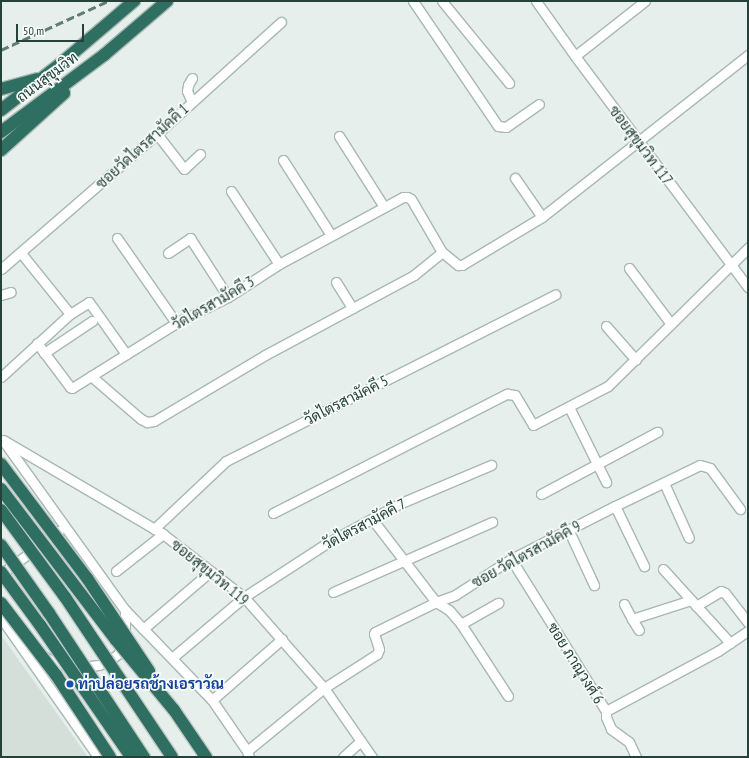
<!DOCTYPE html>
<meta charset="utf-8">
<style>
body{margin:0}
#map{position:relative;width:749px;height:758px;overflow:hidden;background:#e6efeb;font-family:"PT Sans Narrow",Sarabun,sans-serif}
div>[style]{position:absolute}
.built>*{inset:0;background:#d4dfda}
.roads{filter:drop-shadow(1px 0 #a8b8b2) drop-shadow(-1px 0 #a8b8b2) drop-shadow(0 1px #a8b8b2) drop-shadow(0 -1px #a8b8b2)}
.minor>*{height:9px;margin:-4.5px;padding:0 4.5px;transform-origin:4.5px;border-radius:4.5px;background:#fff}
.highway>*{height:12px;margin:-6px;padding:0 6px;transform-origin:6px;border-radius:6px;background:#2f6f62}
.rail>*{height:2.5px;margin-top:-1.25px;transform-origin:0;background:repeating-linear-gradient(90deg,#5f7d75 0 8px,transparent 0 12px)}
.bridges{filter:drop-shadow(1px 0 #c2cac8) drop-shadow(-1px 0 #c2cac8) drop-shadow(0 1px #c2cac8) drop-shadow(0 -1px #c2cac8)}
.highway-bridge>*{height:12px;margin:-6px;padding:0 6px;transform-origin:6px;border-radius:6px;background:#2f6f62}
.dots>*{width:11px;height:11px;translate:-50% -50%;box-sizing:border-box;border:2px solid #f7fbf9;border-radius:50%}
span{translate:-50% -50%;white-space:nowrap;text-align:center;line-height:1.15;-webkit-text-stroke:3.5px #f7fbf9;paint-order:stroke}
.street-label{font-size:15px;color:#24423a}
.transit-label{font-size:15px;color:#164399;font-weight:700}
.left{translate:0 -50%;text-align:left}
.frame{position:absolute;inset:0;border:2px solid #24423a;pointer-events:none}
.scale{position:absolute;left:16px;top:24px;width:68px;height:18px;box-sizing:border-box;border:2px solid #24423a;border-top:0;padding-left:5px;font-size:12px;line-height:14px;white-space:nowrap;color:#24423a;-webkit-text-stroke:3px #f7fbf9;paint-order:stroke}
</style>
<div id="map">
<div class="built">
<div style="clip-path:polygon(1px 635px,88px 757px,1px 757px)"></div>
</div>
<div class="roads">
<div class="minor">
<div style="left:413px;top:1px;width:151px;rotate:55.8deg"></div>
<div style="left:498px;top:126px;width:8px;rotate:7deg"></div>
<div style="left:506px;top:127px;width:40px;rotate:-34.9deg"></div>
<div style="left:442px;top:1px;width:106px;rotate:50.7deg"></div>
<div style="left:536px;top:1px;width:67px;rotate:54.7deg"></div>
<div style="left:575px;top:56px;width:289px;rotate:53.2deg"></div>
<div style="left:575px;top:56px;width:89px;rotate:-38.2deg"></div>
<div style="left:192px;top:78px;width:8px;rotate:120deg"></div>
<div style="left:188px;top:85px;width:6px;rotate:99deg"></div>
<div style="left:187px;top:91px;width:12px;rotate:66deg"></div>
<div style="left:157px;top:134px;width:44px;rotate:52.4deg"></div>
<div style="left:184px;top:169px;width:22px;rotate:-43deg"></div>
<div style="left:339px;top:136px;width:84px;rotate:57.6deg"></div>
<div style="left:283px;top:160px;width:89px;rotate:57.4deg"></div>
<div style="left:515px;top:178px;width:47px;rotate:55.3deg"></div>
<div style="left:231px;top:191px;width:87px;rotate:56.7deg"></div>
<div style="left:117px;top:238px;width:103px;rotate:55.2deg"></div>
<div style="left:21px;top:253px;width:78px;rotate:51.2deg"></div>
<div style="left:168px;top:253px;width:27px;rotate:-34deg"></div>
<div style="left:190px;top:238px;width:70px;rotate:57.2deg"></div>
<div style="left:629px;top:268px;width:70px;rotate:53.1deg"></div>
<div style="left:1px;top:269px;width:206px;rotate:-40.9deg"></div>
<div style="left:157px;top:134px;width:167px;rotate:-42.1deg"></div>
<div style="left:336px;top:282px;width:31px;rotate:58deg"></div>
<div style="left:1px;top:295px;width:10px;rotate:-17deg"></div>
<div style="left:606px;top:326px;width:45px;rotate:48.6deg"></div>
<div style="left:37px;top:343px;width:55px;rotate:53.1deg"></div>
<div style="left:70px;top:387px;width:2px;rotate:27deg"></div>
<div style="left:72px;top:388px;width:123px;rotate:-32deg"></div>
<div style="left:176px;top:323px;width:58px;rotate:-26.6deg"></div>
<div style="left:228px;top:297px;width:61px;rotate:-32.9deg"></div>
<div style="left:279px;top:264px;width:141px;rotate:-28.4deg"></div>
<div style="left:403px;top:197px;width:4px"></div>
<div style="left:407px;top:197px;width:4px;rotate:27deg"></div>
<div style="left:411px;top:199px;width:61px;rotate:59.7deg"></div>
<div style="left:442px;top:252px;width:21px;rotate:39deg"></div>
<div style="left:458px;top:265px;width:4px"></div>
<div style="left:462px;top:265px;width:93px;rotate:-31deg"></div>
<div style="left:542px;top:217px;width:262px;rotate:-38.2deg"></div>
<div style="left:44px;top:353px;width:58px;rotate:-33.7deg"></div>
<div style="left:91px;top:376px;width:66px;rotate:40.7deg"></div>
<div style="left:141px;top:419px;width:7px;rotate:27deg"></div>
<div style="left:147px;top:422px;width:7px;rotate:-8deg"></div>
<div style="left:154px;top:421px;width:129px;rotate:-30.7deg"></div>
<div style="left:265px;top:355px;width:169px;rotate:-28.2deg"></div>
<div style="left:414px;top:275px;width:36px;rotate:-39deg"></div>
<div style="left:1px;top:377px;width:93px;rotate:-42.4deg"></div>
<div style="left:70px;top:314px;width:22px;rotate:-32deg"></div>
<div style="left:89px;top:302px;width:64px;rotate:54.6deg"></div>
<div style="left:569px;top:407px;width:84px;rotate:63.7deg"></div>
<div style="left:3px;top:440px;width:186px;rotate:30.4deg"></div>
<div style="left:163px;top:534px;width:103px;rotate:37.9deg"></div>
<div style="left:244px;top:597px;width:121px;rotate:48.7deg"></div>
<div style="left:324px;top:688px;width:84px;rotate:55.2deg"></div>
<div style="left:5px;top:443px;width:206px;rotate:54.3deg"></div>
<div style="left:125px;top:610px;width:125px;rotate:46deg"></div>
<div style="left:212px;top:700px;width:62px;rotate:55.5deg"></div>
<div style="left:247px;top:751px;width:6px;rotate:72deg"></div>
<div style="left:664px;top:483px;width:60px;rotate:65.6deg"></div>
<div style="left:541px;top:494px;width:132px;rotate:-28.1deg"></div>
<div style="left:615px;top:506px;width:67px;rotate:64.2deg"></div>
<div style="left:273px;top:513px;width:263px;rotate:-27deg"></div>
<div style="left:507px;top:394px;width:8px;rotate:7deg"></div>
<div style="left:515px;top:395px;width:35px;rotate:59deg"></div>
<div style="left:533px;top:425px;width:85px;rotate:-27.5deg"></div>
<div style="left:608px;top:386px;width:197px;rotate:-44.6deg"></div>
<div style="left:372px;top:519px;width:105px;rotate:52.4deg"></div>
<div style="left:436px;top:602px;width:15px;rotate:32deg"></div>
<div style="left:449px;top:610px;width:18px;rotate:49deg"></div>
<div style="left:461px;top:624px;width:86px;rotate:56.9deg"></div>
<div style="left:154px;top:529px;width:99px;rotate:-43.4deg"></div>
<div style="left:226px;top:461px;width:369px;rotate:-26.8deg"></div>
<div style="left:568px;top:529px;width:62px;rotate:65.1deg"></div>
<div style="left:511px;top:559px;width:179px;rotate:58deg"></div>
<div style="left:606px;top:711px;width:127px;rotate:-28.2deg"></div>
<div style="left:718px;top:651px;width:36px;rotate:-34deg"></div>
<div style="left:663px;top:569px;width:100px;rotate:47.8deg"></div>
<div style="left:116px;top:571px;width:60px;rotate:-38.2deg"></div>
<div style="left:1px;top:574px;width:72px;rotate:-36.6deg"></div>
<div style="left:333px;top:592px;width:174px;rotate:-23.8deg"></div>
<div style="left:624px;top:604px;width:17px;rotate:62deg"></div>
<div style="left:632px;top:619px;width:62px;rotate:-17.9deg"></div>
<div style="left:696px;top:606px;width:29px;rotate:-31deg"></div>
<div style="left:721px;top:591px;width:4px;rotate:27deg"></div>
<div style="left:725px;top:593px;width:37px;rotate:52deg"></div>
<div style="left:1px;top:618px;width:29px;rotate:55deg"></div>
<div style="left:18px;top:642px;width:39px;rotate:29deg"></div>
<div style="left:52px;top:661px;width:9px;rotate:18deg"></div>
<div style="left:61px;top:664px;width:19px;rotate:9deg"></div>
<div style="left:80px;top:667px;width:19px;rotate:-6deg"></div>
<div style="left:99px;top:665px;width:12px;rotate:-24deg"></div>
<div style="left:110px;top:660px;width:10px;rotate:-37deg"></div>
<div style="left:118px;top:654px;width:19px;rotate:-69deg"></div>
<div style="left:125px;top:636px;width:26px;rotate:-90deg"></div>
<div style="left:632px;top:619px;width:13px;rotate:58deg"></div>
<div style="left:461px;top:624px;width:43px;rotate:-29.6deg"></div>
<div style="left:143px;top:629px;width:89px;rotate:-40.5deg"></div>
<div style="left:20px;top:645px;width:136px;rotate:55.1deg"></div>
<div style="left:172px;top:658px;width:94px;rotate:-40.3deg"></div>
<div style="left:244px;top:597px;width:99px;rotate:-33deg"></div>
<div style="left:327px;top:543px;width:84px;rotate:-28.4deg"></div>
<div style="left:401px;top:503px;width:98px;rotate:-22.9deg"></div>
<div style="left:212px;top:700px;width:93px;rotate:-41.1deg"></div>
<div style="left:606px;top:711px;width:6px;rotate:90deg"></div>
<div style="left:606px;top:717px;width:13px;rotate:67deg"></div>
<div style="left:611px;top:729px;width:22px;rotate:36deg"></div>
<div style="left:629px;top:742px;width:17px;rotate:65deg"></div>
<div style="left:247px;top:751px;width:99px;rotate:-39.3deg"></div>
<div style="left:324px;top:688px;width:63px;rotate:-32.7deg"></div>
<div style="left:377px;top:654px;width:5px;rotate:-68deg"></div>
<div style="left:379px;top:649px;width:16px;rotate:-108deg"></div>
<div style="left:374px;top:634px;width:2px;rotate:-63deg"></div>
<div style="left:375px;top:632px;width:68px;rotate:-26.2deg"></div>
<div style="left:436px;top:602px;width:20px;rotate:-20deg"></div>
<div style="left:455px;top:595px;width:67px;rotate:-32.7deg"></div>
<div style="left:511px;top:559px;width:117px;rotate:-27deg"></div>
<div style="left:615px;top:506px;width:94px;rotate:-25.8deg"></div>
<div style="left:700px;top:465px;width:10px;rotate:17deg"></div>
<div style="left:710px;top:468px;width:51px;rotate:53.8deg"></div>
<div style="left:343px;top:757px;width:24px;rotate:-42deg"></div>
</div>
<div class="highway">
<div style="left:1px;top:89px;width:38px;rotate:-15deg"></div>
<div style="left:1px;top:110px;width:73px;rotate:-37.8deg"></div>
<div style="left:59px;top:65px;width:99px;rotate:-40.5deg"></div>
<div style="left:1px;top:132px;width:129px;rotate:-36.8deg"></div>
<div style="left:104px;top:55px;width:83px;rotate:-40.6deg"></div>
<div style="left:1px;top:150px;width:85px;rotate:-42.1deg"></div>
</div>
</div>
<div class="rail">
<div style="left:1px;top:50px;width:118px;rotate:-24.6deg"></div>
</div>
<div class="bridges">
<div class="highway-bridge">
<div style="left:1px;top:464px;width:143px;rotate:53deg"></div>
<div style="left:87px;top:578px;width:112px;rotate:56.3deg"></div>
<div style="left:1px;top:489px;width:190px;rotate:52.7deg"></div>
<div style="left:116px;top:640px;width:91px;rotate:50.4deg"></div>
<div style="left:174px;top:710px;width:57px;rotate:55.8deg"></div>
<div style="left:1px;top:510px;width:108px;rotate:53.7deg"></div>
<div style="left:65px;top:597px;width:192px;rotate:56.2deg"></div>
<div style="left:1px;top:545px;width:83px;rotate:54.8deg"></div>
<div style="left:49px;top:613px;width:173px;rotate:56.6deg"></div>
<div style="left:1px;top:572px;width:66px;rotate:53.7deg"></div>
<div style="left:40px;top:625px;width:160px;rotate:55.4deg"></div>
<div style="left:1px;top:603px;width:91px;rotate:52.6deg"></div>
<div style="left:56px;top:675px;width:98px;rotate:56.6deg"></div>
</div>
</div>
<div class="dots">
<div style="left:70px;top:684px;background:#1a4fb4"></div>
</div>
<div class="street-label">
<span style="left:47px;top:77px;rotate:-37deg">ถนนสุขุมวิท</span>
<span style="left:641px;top:145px;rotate:53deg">ซอยสุขุมวิท 117</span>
<span style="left:142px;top:146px;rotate:-42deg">ซอยวัดไตรสามัคคี 1</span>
<span style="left:213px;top:303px;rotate:-30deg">วัดไตรสามัคคี 3</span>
<span style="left:346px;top:400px;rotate:-27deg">วัดไตรสามัคคี 5</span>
<span style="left:364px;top:524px;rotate:-28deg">วัดไตรสามัคคี 7</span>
<span style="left:526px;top:554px;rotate:-29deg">ซอย วัดไตรสามัคคี 9</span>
<span style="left:210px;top:572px;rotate:39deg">ซอยสุขุมวิท 119</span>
<span style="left:576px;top:663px;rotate:58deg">ซอย ภาณุวงศ์ 6</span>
</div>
<div class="transit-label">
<span class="left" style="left:78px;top:684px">ท่าปล่อยรถช้างเอราวัณ</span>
</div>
<div class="frame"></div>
<div class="scale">50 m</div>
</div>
